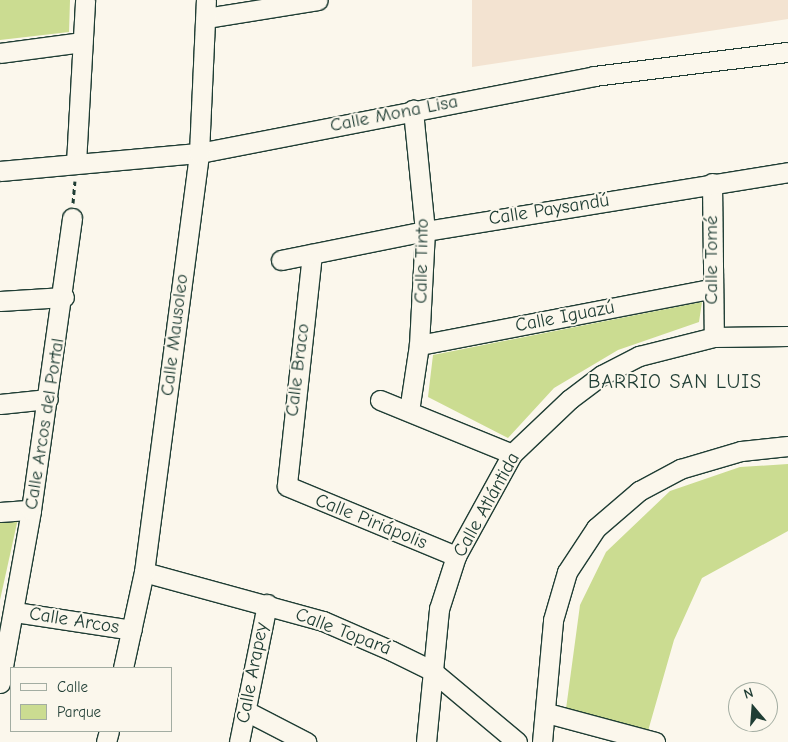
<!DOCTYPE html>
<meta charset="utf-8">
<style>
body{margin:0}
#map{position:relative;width:788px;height:742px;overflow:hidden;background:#fbf7ec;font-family:"Comic Neue",sans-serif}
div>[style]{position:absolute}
.built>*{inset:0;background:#f3e3d1}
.green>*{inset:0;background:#cbdc91}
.path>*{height:3px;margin-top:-1.5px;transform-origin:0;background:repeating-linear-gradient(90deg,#1f3d34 0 5px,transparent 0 9px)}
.roads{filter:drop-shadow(1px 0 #1f3d34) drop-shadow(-1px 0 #1f3d34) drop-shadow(0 1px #1f3d34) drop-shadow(0 -1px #1f3d34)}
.minor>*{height:19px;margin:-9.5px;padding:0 9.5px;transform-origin:9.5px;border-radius:9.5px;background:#fbf7ec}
span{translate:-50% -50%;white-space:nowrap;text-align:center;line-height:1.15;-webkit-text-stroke:4px #fbf7ec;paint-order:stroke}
.street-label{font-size:19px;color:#1f3d34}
.neighbourhood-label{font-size:20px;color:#1f3d34;letter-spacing:1px}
.legend{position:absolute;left:10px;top:667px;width:162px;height:65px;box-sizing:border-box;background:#fbf7ec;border:1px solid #a3ada2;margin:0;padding:6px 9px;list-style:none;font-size:15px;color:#1f3d34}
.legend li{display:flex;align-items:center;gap:10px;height:25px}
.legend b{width:25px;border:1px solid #a3ada2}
.north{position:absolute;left:728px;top:682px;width:50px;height:50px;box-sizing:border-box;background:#fbf7ec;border:1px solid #a3ada2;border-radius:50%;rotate:342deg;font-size:14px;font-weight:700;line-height:20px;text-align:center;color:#1f3d34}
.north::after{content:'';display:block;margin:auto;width:18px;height:22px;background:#1f3d34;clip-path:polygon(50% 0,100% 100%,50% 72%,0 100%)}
</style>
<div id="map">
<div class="built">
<div style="clip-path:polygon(472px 0,788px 0,788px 19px,472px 67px)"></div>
</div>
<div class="green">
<div style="clip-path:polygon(0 0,70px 0,69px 32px,0 40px)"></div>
<div style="clip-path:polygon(702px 302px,699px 322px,618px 350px,554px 388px,508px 438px,428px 397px,433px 355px)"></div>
<div style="clip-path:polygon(788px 464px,788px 531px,702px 578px,674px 640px,648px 731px,566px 709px,580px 605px,606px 552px,670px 491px,740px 467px)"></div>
<div style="clip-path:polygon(19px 514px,0 600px,0 516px)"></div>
</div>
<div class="path">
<div style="left:73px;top:203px;width:22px;rotate:-85deg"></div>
</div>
<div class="roads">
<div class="minor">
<div style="left:206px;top:18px;width:113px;rotate:-9.1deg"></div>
<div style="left:0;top:53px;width:83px;rotate:-7.6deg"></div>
<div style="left:76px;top:163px;width:163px;rotate:-86.8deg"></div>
<div style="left:0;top:171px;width:200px;rotate:-5.2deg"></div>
<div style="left:199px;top:153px;width:402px;rotate:-11deg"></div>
<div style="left:594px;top:76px;width:195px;rotate:-7.1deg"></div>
<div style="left:712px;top:183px;width:154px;rotate:89.3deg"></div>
<div style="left:312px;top:254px;width:233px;rotate:96.2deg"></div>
<div style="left:287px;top:486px;width:183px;rotate:22.5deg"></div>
<div style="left:281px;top:260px;width:147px;rotate:-11.4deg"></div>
<div style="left:425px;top:231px;width:368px;rotate:-9.2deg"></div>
<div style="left:0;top:301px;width:64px;rotate:-3.6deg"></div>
<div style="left:419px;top:345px;width:297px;rotate:-10.9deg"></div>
<div style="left:380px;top:400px;width:143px;rotate:22.2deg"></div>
<div style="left:0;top:404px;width:48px;rotate:-5.9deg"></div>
<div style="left:409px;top:411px;width:67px;rotate:-81.4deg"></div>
<div style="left:419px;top:345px;width:114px;rotate:-87deg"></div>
<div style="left:425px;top:231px;width:122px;rotate:-95.7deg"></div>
<div style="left:0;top:512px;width:31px;rotate:-4deg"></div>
<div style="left:144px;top:572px;width:186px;rotate:15.3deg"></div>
<div style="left:323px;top:621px;width:75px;rotate:23.5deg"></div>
<div style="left:392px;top:651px;width:43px;rotate:26deg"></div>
<div style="left:431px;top:670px;width:112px;rotate:39.9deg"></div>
<div style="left:15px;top:612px;width:118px;rotate:8.7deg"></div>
<div style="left:123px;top:668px;width:98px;rotate:-77.7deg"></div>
<div style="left:144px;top:572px;width:423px;rotate:-82.5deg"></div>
<div style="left:199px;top:153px;width:153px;rotate:-87.4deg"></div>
<div style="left:0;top:683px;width:176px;rotate:-79.8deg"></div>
<div style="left:31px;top:510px;width:295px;rotate:-82deg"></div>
<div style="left:246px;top:711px;width:68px;rotate:27.3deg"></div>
<div style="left:547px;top:713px;width:112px;rotate:15deg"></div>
<div style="left:106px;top:742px;width:11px;rotate:-75deg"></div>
<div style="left:239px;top:742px;width:141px;rotate:-78.5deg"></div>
<div style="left:426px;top:742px;width:134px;rotate:-84.4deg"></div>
<div style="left:439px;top:609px;width:56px;rotate:-72.2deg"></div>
<div style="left:456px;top:556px;width:116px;rotate:-61.2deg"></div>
<div style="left:512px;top:454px;width:80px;rotate:-43.5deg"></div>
<div style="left:570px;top:399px;width:40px;rotate:-37deg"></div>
<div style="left:602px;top:375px;width:42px;rotate:-27.2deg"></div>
<div style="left:639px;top:356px;width:77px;rotate:-14.2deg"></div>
<div style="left:714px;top:337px;width:74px;rotate:-0.8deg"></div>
<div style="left:542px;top:742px;width:122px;rotate:-84.8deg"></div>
<div style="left:553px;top:620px;width:50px;rotate:-73.7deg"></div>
<div style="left:567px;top:572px;width:53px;rotate:-56.6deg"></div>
<div style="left:596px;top:528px;width:57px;rotate:-40.7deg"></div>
<div style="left:639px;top:491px;width:47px;rotate:-28.2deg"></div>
<div style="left:680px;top:469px;width:64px;rotate:-16.4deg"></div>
<div style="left:741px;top:451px;width:47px;rotate:-6.1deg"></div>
</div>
</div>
<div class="street-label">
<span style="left:394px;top:114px;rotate:-11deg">Calle Mona Lisa</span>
<span style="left:549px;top:210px;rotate:-9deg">Calle Paysandú</span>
<span style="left:712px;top:260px;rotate:-90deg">Calle Tomé</span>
<span style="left:422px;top:261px;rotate:-89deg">Calle Tinto</span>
<span style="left:565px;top:317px;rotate:-11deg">Calle Iguazú</span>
<span style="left:175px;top:335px;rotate:-83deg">Calle Mausoleo</span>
<span style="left:298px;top:370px;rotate:-83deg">Calle Braco</span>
<span style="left:45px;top:424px;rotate:-81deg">Calle Arcos del Portal</span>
<span style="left:487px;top:505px;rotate:-61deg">Calle Atlántida</span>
<span style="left:371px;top:522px;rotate:22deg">Calle Piriápolis</span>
<span style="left:74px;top:621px;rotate:9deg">Calle Arcos</span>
<span style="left:343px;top:632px;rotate:21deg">Calle Topará</span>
<span style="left:253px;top:673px;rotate:-79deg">Calle Arapey</span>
</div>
<div class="neighbourhood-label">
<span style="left:675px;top:381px">BARRIO SAN LUIS</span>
</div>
<ul class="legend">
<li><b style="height:6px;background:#fbf7ec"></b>Calle</li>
<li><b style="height:14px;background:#cbdc91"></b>Parque</li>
</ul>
<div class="north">N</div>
</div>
